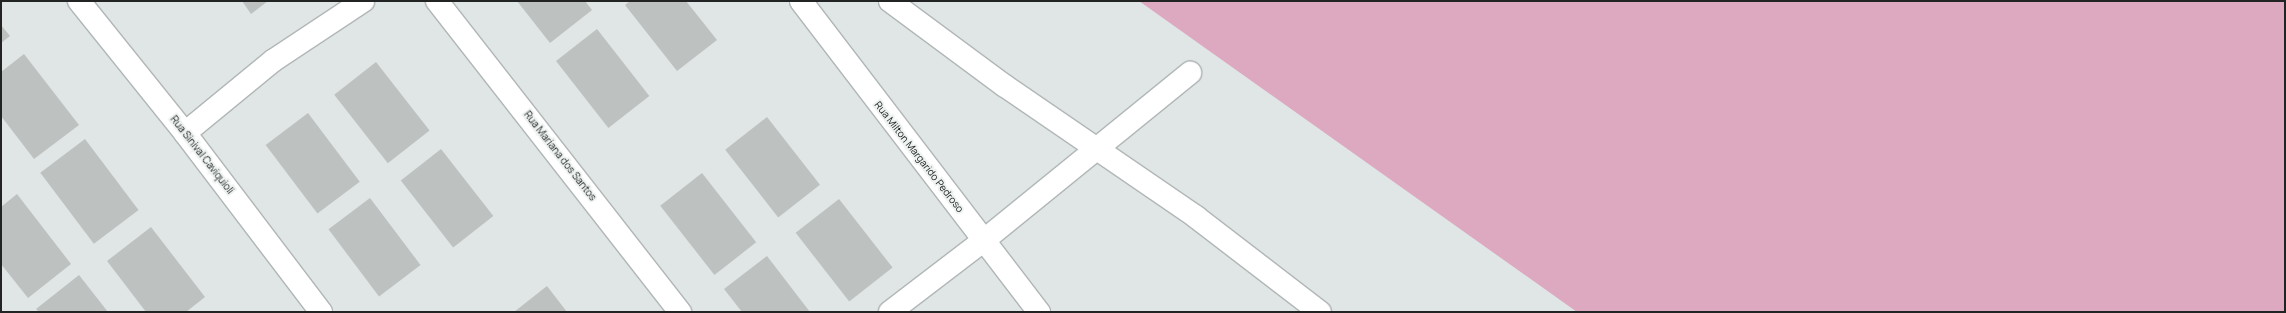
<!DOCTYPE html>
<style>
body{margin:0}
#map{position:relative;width:2286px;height:313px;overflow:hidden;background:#e0e5e5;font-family:Manrope,sans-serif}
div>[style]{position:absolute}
.green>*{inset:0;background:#dda9c0}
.building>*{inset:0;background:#bdc2c1;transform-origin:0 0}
.roads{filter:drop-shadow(1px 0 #b1b6b6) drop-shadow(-1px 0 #b1b6b6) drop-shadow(0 1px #b1b6b6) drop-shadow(0 -1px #b1b6b6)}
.minor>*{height:22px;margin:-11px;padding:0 11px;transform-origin:11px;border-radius:11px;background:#fff}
span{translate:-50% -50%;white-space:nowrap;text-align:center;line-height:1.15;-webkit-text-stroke:4px #eef3f2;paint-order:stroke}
.street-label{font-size:10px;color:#222424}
.frame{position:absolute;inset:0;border:2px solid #222424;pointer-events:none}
</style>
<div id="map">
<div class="green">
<div style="clip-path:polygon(1139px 1px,2285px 1px,2285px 312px,1577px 312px)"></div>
</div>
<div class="building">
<div style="clip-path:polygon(242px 1px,268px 1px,251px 14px)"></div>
<div style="clip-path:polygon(517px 1px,585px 1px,592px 10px,550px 43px)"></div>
<div style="clip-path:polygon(630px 1px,686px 1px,717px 40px,677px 71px,625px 5px)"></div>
<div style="clip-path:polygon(1px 25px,10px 36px,1px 43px)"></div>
<div style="left:597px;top:29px;width:85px;height:52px;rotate:52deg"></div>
<div style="clip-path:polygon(24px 54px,79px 125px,34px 159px,1px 116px,1px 72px)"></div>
<div style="left:376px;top:62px;width:87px;height:53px;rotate:52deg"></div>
<div style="left:308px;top:113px;width:86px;height:53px;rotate:53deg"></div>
<div style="left:767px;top:117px;width:86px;height:53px;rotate:52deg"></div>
<div style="left:85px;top:139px;width:89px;height:56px;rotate:53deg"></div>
<div style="left:441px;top:149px;width:85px;height:51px;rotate:52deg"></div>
<div style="left:702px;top:173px;width:88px;height:53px;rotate:52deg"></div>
<div style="clip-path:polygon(17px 194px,71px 264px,28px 298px,1px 264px,1px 207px)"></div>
<div style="left:370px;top:198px;width:84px;height:52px;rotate:53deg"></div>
<div style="left:839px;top:199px;width:87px;height:55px;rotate:52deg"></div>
<div style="clip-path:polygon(151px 227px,205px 297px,186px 312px,146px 312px,107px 261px)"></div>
<div style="clip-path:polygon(767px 256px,810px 312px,742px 312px,724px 289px)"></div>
<div style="clip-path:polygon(79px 275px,108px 312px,39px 312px,36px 309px)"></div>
<div style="clip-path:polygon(547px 286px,567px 312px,514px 312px)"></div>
</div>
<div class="roads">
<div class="minor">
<div style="left:79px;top:1px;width:169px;rotate:51.2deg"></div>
<div style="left:185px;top:133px;width:225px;rotate:52.8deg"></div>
<div style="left:437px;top:1px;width:395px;rotate:52deg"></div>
<div style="left:801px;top:1px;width:392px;rotate:52.6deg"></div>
<div style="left:890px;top:1px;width:143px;rotate:36.5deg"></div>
<div style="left:1005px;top:86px;width:232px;rotate:34.4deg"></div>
<div style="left:1196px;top:217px;width:156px;rotate:37.5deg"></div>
<div style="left:185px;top:133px;width:115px;rotate:-39.4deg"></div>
<div style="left:274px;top:60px;width:107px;rotate:-33.5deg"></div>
<div style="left:890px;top:312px;width:117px;rotate:-37.4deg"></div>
<div style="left:983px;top:241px;width:267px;rotate:-39.1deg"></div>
</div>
</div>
<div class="street-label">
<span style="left:202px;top:155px;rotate:52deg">Rua Sinival Caviquioli</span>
<span style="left:560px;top:156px;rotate:52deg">Rua Mariana dos Santos</span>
<span style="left:919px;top:157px;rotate:52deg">Rua Milton Margarido Pedroso</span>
</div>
<div class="frame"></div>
</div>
